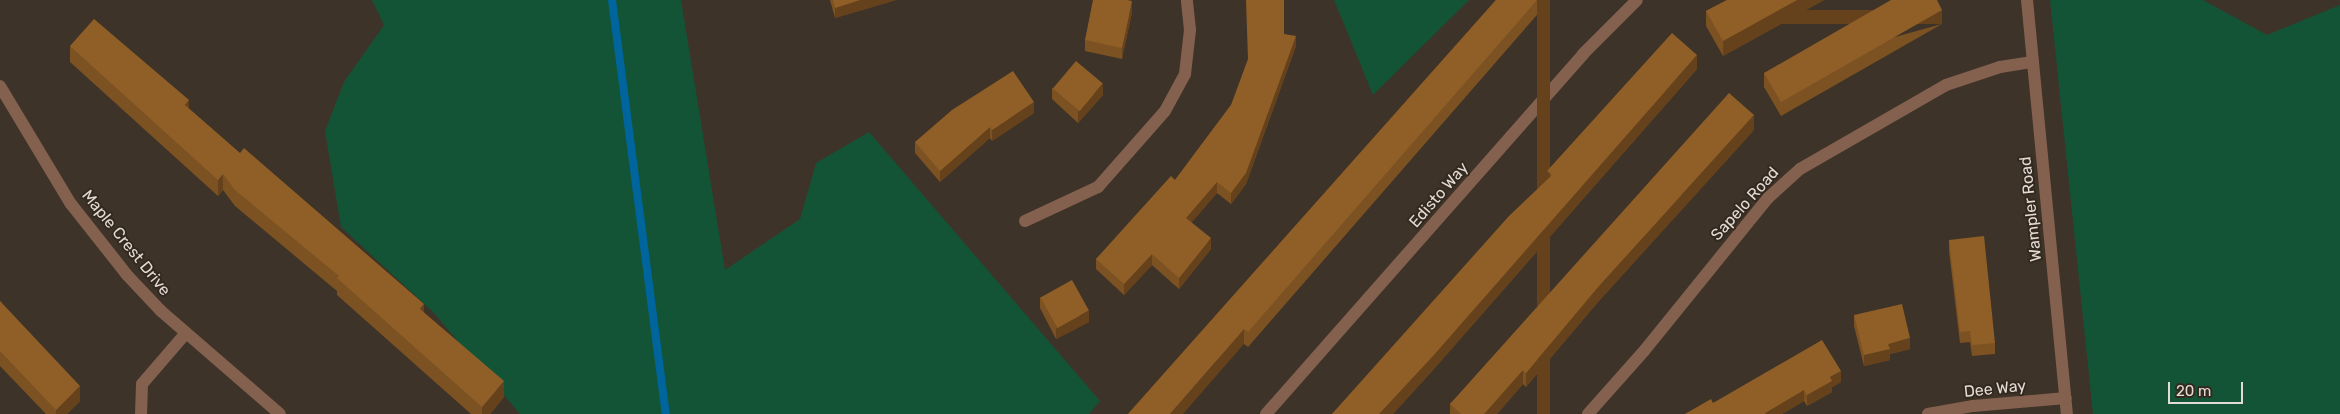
<!DOCTYPE html>
<style>
body{margin:0}
#map{position:relative;width:2340px;height:414px;overflow:hidden;background:#3e3328;font-family:Rubik,sans-serif}
div>[style]{position:absolute}
.green>*{inset:0;background:#135437}
.stream>*{height:8px;margin:-4px;padding:0 4px;transform-origin:4px;border-radius:4px;background:#00649d}
.street>*{height:12px;margin:-6px;padding:0 6px;transform-origin:6px;border-radius:6px;background:#84614e}
.wall>*{inset:0;background:#7c5222}
.shaded-wall>*{inset:0;background:#65421b;transform-origin:0 0}
.building>*{inset:0;background:#905f27;transform-origin:0 0}
span{translate:-50% -50%;white-space:nowrap;text-align:center;line-height:1.15;-webkit-text-stroke:4px #34291f;paint-order:stroke}
.street-label{font-size:16px;color:#e3dcd5}
.scale{position:absolute;left:2168px;top:382px;width:75px;height:22px;box-sizing:border-box;border:2px solid #e3dcd5;border-top:0;padding-left:6px;font-size:15px;line-height:18px;white-space:nowrap;color:#e3dcd5;-webkit-text-stroke:4px #34291f;paint-order:stroke}
</style>
<div id="map">
<div class="green">
<div style="clip-path:polygon(372px 0,681px 0,725px 270px,800px 219px,816px 163px,869px 132px,1100px 401px,1089px 414px,520px 414px,433px 312px,341px 227px,325px 131px,344px 82px,384px 25px)"></div>
<div style="clip-path:polygon(1334px 0,1469px 0,1373px 95px)"></div>
<div style="clip-path:polygon(2050px 0,2203px 0,2267px 35px,2340px 5px,2340px 414px,2093px 414px)"></div>
</div>
<div class="stream">
<div style="left:612px;top:0;width:418px;rotate:82.6deg"></div>
</div>
<div class="street">
<div style="left:2027px;top:0;width:416px;rotate:84.5deg"></div>
<div style="left:0;top:86px;width:138px;rotate:59deg"></div>
<div style="left:71px;top:204px;width:90px;rotate:51.7deg"></div>
<div style="left:127px;top:275px;width:50px;rotate:46.6deg"></div>
<div style="left:161px;top:311px;width:157px;rotate:40.9deg"></div>
<div style="left:1025px;top:221px;width:81px;rotate:-25deg"></div>
<div style="left:1098px;top:187px;width:101px;rotate:-48.6deg"></div>
<div style="left:1165px;top:111px;width:42px;rotate:-61.6deg"></div>
<div style="left:1185px;top:74px;width:44px;rotate:-83.5deg"></div>
<div style="left:1190px;top:30px;width:30px;rotate:-96deg"></div>
<div style="left:141px;top:414px;width:30px;rotate:-88deg"></div>
<div style="left:142px;top:384px;width:67px;rotate:-49.2deg"></div>
<div style="left:1266px;top:414px;width:480px;rotate:-48.6deg"></div>
<div style="left:1583px;top:54px;width:76px;rotate:-45deg"></div>
<div style="left:1588px;top:414px;width:84px;rotate:-48.4deg"></div>
<div style="left:1644px;top:351px;width:197px;rotate:-51deg"></div>
<div style="left:1768px;top:198px;width:43px;rotate:-42.2deg"></div>
<div style="left:1800px;top:169px;width:168px;rotate:-29.9deg"></div>
<div style="left:1946px;top:85px;width:57px;rotate:-18.4deg"></div>
<div style="left:2000px;top:67px;width:33px;rotate:-9deg"></div>
<div style="left:1928px;top:414px;width:46px;rotate:-10.1deg"></div>
<div style="left:1973px;top:406px;width:93px;rotate:-4.9deg"></div>
</div>
<div class="wall">
<div style="clip-path:polygon(830px 0,896px 0,835px 18px)"></div>
<div style="clip-path:polygon(1496px 0,1550px 0,1248px 347px,1244px 344px,1128px 414px)"></div>
<div style="clip-path:polygon(1727px 0,1824px 0,1723px 56px,1706px 26px,1706px 11px)"></div>
<div style="clip-path:polygon(1132px 12px,1122px 59px,1085px 51px,1085px 40px)"></div>
<div style="clip-path:polygon(1942px 24px,1781px 116px,1764px 87px,1764px 73px)"></div>
<div style="clip-path:polygon(1284px 34px,1296px 46px,1246px 184px,1231px 204px,1217px 193px,1191px 223px,1211px 249px,1179px 289px,1152px 265px,1124px 295px,1096px 269px,1096px 259px,1175px 180px)"></div>
<div style="clip-path:polygon(70px 46px,189px 109px,424px 313px,504px 397px,490px 414px,471px 414px,337px 295px,337px 291px,235px 206px,223px 190px,218px 196px,70px 62px)"></div>
<div style="clip-path:polygon(1697px 69px,1433px 370px,1393px 414px,1332px 414px,1547px 180px,1547px 171px)"></div>
<div style="clip-path:polygon(1052px 88px,1103px 95px,1078px 123px,1052px 99px)"></div>
<div style="clip-path:polygon(1034px 113px,992px 141px,990px 138px,940px 182px,915px 153px,915px 142px)"></div>
<div style="clip-path:polygon(1754px 130px,1598px 302px,1526px 387px,1523px 384px,1497px 414px,1450px 414px,1450px 404px)"></div>
<div style="clip-path:polygon(1949px 240px,1995px 343px,1995px 354px,1972px 356px,1970px 342px,1960px 343px,1949px 251px)"></div>
<div style="clip-path:polygon(1040px 297px,1089px 322px,1056px 339px,1040px 308px)"></div>
<div style="clip-path:polygon(0 301px,80px 401px,67px 414px,46px 414px,0 366px)"></div>
<div style="clip-path:polygon(1854px 315px,1910px 349px,1890px 354px,1890px 360px,1864px 366px,1854px 326px)"></div>
<div style="clip-path:polygon(1841px 382px,1832px 387px,1832px 392px,1807px 406px,1804px 401px,1782px 414px,1685px 414px,1713px 403px)"></div>
</div>
<div class="shaded-wall">
<div style="clip-path:polygon(860px 0,896px 0,835px 18px,835px 8px)"></div>
<div style="left:1537px;top:0;width:13px;height:440px"></div>
<div style="clip-path:polygon(1797px 0,1824px 0,1723px 56px,1723px 41px)"></div>
<div style="clip-path:polygon(1132px 1px,1132px 12px,1122px 59px,1122px 48px)"></div>
<div style="left:1942px;top:10px;width:14px;height:185px;rotate:90deg"></div>
<div style="clip-path:polygon(1296px 36px,1296px 46px,1246px 184px,1231px 204px,1231px 193px)"></div>
<div style="clip-path:polygon(1697px 55px,1697px 69px,1433px 370px,1393px 414px,1379px 414px)"></div>
<div style="clip-path:polygon(1103px 84px,1103px 95px,1078px 123px,1078px 112px)"></div>
<div style="clip-path:polygon(189px 100px,189px 116px,185px 105px)"></div>
<div style="clip-path:polygon(1034px 102px,1034px 113px,992px 141px,992px 130px)"></div>
<div style="clip-path:polygon(1754px 115px,1754px 130px,1598px 302px,1526px 387px,1526px 373px,1598px 287px)"></div>
<div style="clip-path:polygon(990px 127px,990px 138px,940px 182px,940px 171px)"></div>
<div style="clip-path:polygon(223px 174px,223px 190px,218px 196px,218px 180px)"></div>
<div style="clip-path:polygon(1217px 182px,1217px 193px,1186px 229px,1186px 218px)"></div>
<div style="clip-path:polygon(1211px 238px,1211px 249px,1179px 289px,1179px 278px)"></div>
<div style="clip-path:polygon(1152px 254px,1152px 265px,1124px 295px,1124px 284px)"></div>
<div style="clip-path:polygon(424px 304px,424px 320px,420px 309px)"></div>
<div style="clip-path:polygon(1089px 311px,1089px 322px,1056px 339px,1056px 328px)"></div>
<div style="clip-path:polygon(1244px 329px,1244px 344px,1183px 414px,1170px 414px)"></div>
<div style="clip-path:polygon(1910px 338px,1910px 349px,1890px 354px,1890px 360px,1864px 366px,1864px 355px,1888px 344px)"></div>
<div style="clip-path:polygon(1523px 370px,1523px 384px,1497px 414px,1484px 414px)"></div>
<div style="clip-path:polygon(1841px 371px,1841px 382px,1832px 387px,1832px 392px,1807px 406px,1807px 395px,1830px 377px)"></div>
<div style="clip-path:polygon(504px 381px,504px 397px,490px 414px,482px 414px,482px 407px)"></div>
<div style="clip-path:polygon(80px 386px,80px 401px,67px 414px,56px 414px,56px 410px)"></div>
<div style="clip-path:polygon(1804px 390px,1804px 401px,1782px 414px,1765px 414px,1765px 413px)"></div>
</div>
<div class="building">
<div style="clip-path:polygon(833px 0,860px 0,835px 8px)"></div>
<div style="clip-path:polygon(1093px 0,1127px 0,1132px 1px,1122px 48px,1085px 40px)"></div>
<div style="clip-path:polygon(1246px 0,1284px 0,1284px 34px,1296px 36px,1246px 173px,1231px 193px,1217px 182px,1186px 218px,1211px 238px,1179px 278px,1152px 254px,1124px 284px,1096px 259px,1171px 176px,1175px 180px,1231px 105px,1248px 59px)"></div>
<div style="clip-path:polygon(1496px 0,1537px 0,1248px 332px,1244px 329px,1170px 414px,1128px 414px)"></div>
<div style="clip-path:polygon(1727px 0,1797px 0,1723px 41px,1706px 11px)"></div>
<div style="clip-path:polygon(1891px 0,1937px 0,1942px 10px,1781px 102px,1764px 73px)"></div>
<div style="clip-path:polygon(94px 19px,189px 100px,185px 105px,240px 153px,244px 148px,424px 304px,420px 309px,504px 381px,482px 407px,337px 278px,339px 276px,235px 190px,223px 174px,218px 180px,70px 46px)"></div>
<div style="clip-path:polygon(1672px 33px,1697px 55px,1433px 356px,1379px 414px,1332px 414px,1509px 216px,1552px 175px,1547px 171px)"></div>
<div style="left:1076px;top:61px;width:35px;height:36px;rotate:40deg"></div>
<div style="clip-path:polygon(1013px 71px,1034px 102px,992px 130px,990px 127px,940px 171px,915px 142px,952px 110px)"></div>
<div style="clip-path:polygon(1729px 93px,1754px 115px,1598px 287px,1526px 373px,1523px 370px,1484px 414px,1461px 414px,1450px 404px)"></div>
<div style="clip-path:polygon(1984px 236px,1995px 343px,1972px 345px,1970px 331px,1960px 332px,1949px 240px)"></div>
<div style="left:1072px;top:280px;width:35px;height:36px;rotate:61deg"></div>
<div style="clip-path:polygon(0 301px,80px 386px,56px 410px,0 351px)"></div>
<div style="clip-path:polygon(1902px 304px,1910px 338px,1888px 344px,1890px 349px,1864px 355px,1854px 315px)"></div>
<div style="clip-path:polygon(1822px 340px,1841px 371px,1830px 377px,1832px 381px,1807px 395px,1804px 390px,1765px 413px,1766px 414px,1685px 414px,1711px 399px,1713px 403px)"></div>
</div>
<div class="street-label">
<span style="left:1439px;top:195px;rotate:-49deg">Edisto Way</span>
<span style="left:1745px;top:204px;rotate:-48deg">Sapelo Road</span>
<span style="left:2031px;top:209px;rotate:-96deg">Wampler Road</span>
<span style="left:126px;top:243px;rotate:51deg">Maple Crest Drive</span>
<span style="left:1995px;top:389px;rotate:-6deg">Dee Way</span>
</div>
<div class="scale">20 m</div>
</div>
